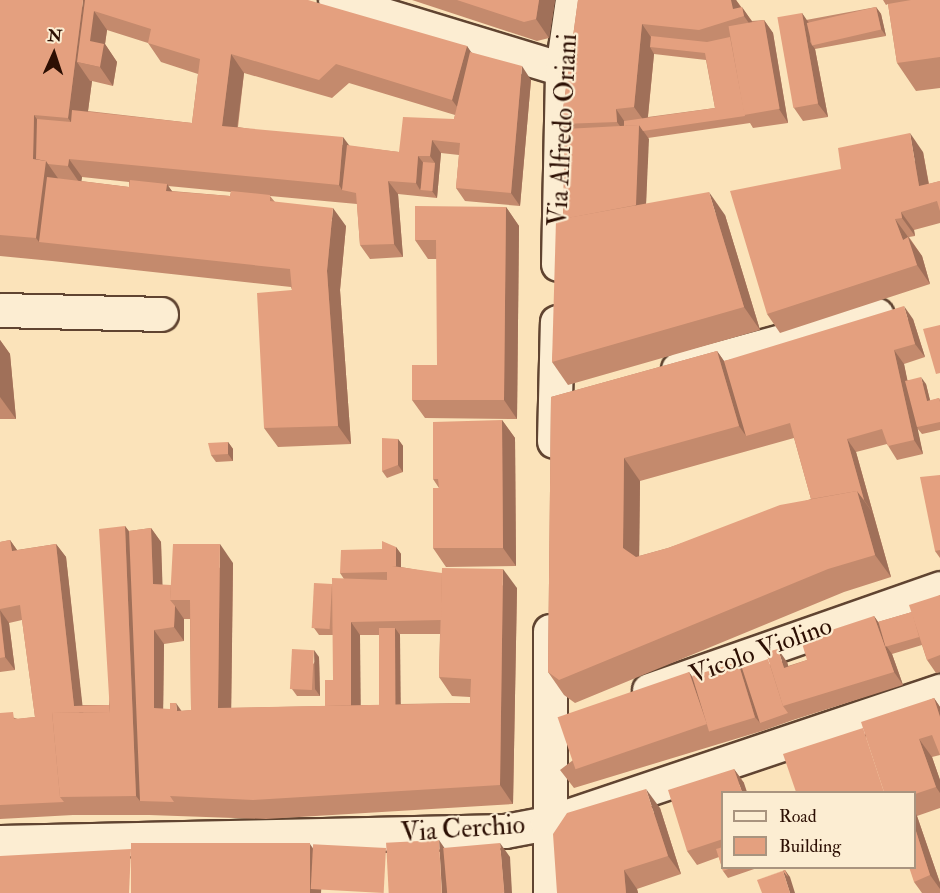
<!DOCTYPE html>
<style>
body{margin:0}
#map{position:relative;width:940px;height:893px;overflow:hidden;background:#fbe3ba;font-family:"IM FELL Double Pica",serif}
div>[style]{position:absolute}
.roads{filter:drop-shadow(2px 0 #604431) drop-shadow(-2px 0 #604431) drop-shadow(0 2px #604431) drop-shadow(0 -2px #604431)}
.minor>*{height:33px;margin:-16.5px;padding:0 16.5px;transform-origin:16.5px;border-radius:16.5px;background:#fcedd2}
.wall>*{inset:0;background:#c48a6d}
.shaded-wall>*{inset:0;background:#a07059}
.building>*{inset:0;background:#e4a07f;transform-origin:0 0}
span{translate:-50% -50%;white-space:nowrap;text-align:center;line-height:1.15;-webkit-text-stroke:4.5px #fcedd2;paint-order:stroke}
.street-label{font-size:26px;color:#2c0f03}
.legend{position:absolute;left:721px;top:791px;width:195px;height:78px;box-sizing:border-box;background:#fcedd2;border:2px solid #a9947f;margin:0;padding:8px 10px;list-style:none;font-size:18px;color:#2c0f03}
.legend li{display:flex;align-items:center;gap:12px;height:30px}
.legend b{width:30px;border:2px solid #a9947f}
.north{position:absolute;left:24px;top:24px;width:60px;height:60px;-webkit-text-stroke:4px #fcedd2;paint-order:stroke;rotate:3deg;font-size:16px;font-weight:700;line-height:24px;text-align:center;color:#2c0f03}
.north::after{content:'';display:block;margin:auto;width:21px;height:27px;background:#2c0f03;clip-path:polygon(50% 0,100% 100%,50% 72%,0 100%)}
</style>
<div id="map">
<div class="roads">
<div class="minor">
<div style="left:335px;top:0;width:237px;rotate:16.9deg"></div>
<div style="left:558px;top:264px;width:195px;rotate:-88.8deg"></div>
<div style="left:562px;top:69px;width:70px;rotate:-81.8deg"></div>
<div style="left:0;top:310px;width:161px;rotate:1.4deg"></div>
<div style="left:678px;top:369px;width:206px;rotate:-15.2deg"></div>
<div style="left:554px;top:441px;width:119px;rotate:-88.6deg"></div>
<div style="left:649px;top:690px;width:308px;rotate:-19.3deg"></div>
<div style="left:0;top:842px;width:505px;rotate:-1.25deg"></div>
<div style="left:505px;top:831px;width:43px;rotate:-10.8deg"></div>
<div style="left:547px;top:823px;width:415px;rotate:-18.6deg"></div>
<div style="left:550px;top:893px;width:262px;rotate:-90deg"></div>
</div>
</div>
<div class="wall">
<div style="clip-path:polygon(evenodd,0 0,467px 46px,470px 52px,531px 80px,520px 206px,465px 201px,456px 188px,459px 155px,441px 153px,437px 198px,398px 194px,403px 257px,370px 259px,360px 245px,357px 204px,270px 196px,275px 202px,346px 226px,340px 290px,351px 444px,278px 447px,264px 428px,292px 290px,291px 287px,52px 261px,0 256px,0 0,107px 30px,148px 43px,161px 62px,198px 74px,192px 123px,88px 111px,92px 81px,113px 86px,117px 62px,105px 44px,107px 30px,0 0,244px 73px,332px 98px,349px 83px,455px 115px,454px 119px,399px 152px,349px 146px,238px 127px,244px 73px,0 0,82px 177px,129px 182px,129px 187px,81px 181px,82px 177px,0 0,168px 186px,231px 192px,230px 196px,172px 191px,168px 186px)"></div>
<div style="clip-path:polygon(412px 0,555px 0,549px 38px,537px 41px)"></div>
<div style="clip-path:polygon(evenodd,578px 0,736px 0,752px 21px,764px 20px,773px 33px,788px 123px,753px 128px,750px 123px,648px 138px,646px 204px,725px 215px,760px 330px,568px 385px,552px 362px,563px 219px,565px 129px,561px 124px,578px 0,654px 54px,706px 60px,715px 108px,648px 117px,654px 54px)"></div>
<div style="clip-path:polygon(883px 0,940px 0,940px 88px,916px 91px,897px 63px,888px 4px,886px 5px)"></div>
<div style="clip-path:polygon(876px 7px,881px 14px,886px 36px,815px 49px,828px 117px,803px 121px,794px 108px,802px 13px,806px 20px)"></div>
<div style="clip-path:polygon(923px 152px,929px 184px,940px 181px,940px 223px,914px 230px,915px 236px,909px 237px,922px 256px,930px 284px,780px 333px,767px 314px)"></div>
<div style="clip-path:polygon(506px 207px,519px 226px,517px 419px,425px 418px,412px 400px,437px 365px,437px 259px,428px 259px,415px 240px)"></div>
<div style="clip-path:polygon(evenodd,913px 319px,925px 357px,904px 364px,907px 380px,926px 384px,930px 401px,939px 398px,940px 400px,940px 430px,922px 434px,917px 428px,923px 454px,897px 460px,887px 444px,856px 452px,891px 577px,844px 592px,575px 703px,564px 695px,548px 672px,551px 397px,717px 351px,724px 361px,913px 319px,794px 438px,811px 499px,668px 548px,639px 556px,640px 481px,794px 438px)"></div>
<div style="clip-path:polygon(0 340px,10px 354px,16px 419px,0 419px)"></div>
<div style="clip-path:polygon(502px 420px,515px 438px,516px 566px,446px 567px,433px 548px,439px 488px,433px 479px)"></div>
<div style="clip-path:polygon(398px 439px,403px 446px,403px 472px,387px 478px,382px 471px)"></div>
<div style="clip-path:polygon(228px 442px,233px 449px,233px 461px,216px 462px,211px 455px)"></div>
<div style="clip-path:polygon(940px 475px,940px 558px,935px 551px)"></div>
<div style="clip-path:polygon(evenodd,125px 526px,129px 531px,151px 528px,161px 542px,162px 585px,171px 585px,233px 563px,231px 708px,325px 706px,333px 680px,333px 635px,319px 635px,314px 628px,332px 584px,344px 579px,340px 573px,382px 549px,396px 547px,401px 554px,401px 567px,517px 588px,513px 804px,266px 819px,149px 815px,73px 815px,0 819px,0 713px,18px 719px,35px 717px,22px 620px,9px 623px,15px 670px,0 672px,0 542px,10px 540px,17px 550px,56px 544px,66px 557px,82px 705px,109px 705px,125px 526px,184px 619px,190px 619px,191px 710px,182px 711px,163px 709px,164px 644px,184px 641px,184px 619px,125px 526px,400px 634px,440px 634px,439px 677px,452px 696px,470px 697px,470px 703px,400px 704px,400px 634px,125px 526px,360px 635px,379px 635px,379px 705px,360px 705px,360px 635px)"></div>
<div style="clip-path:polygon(940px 595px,940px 672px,936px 673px,927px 660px,922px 645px,892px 654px,903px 685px,793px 720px,765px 730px,574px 788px,560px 770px,689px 672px,693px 678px,738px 662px,742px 668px,787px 662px,788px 666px,807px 660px,874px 616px,878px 622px,912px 612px)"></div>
<div style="clip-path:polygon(319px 657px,320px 696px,297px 696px,292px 689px)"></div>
<div style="clip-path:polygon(934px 698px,940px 707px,940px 755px,932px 757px,940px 780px,940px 808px,917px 816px,940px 883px,940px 893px,922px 893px,914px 882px,915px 792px,863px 728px)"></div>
<div style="clip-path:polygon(734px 769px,744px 783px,723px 792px,723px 867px,760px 867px,728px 878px,723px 871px,719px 857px,697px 865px,687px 851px)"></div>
<div style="clip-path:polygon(660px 808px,681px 874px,637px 889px,638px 893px,557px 893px)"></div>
</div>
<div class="shaded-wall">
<div style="clip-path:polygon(83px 0,102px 0,94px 11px,107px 30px,105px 44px,117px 62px,113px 86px,100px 67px,77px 62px,90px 81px,92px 81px,84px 141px,68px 118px)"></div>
<div style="clip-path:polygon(539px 0,555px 0,549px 38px,536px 19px)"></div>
<div style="clip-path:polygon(726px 0,736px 0,742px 9px,739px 18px)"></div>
<div style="clip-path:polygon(742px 7px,755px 26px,757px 35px,744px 16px)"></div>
<div style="clip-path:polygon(876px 7px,881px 14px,886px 36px,881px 29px)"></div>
<div style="clip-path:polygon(802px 13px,811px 26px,810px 42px,815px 49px,828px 117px,818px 104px)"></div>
<div style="clip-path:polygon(764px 20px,773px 33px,788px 123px,779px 109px)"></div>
<div style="clip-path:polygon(642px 24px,655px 43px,650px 47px,654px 54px,647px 125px,634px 107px)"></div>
<div style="clip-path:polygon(467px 46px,480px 65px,466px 119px,452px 100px)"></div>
<div style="clip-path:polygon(231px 54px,244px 73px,235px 144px,222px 126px)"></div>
<div style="clip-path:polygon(522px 66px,531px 80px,520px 206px,511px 193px)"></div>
<div style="clip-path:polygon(616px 109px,629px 128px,630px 140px,617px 122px)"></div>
<div style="clip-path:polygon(34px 115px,50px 138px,48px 164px,62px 184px,39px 242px,36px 238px,33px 159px)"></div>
<div style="clip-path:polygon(639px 125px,649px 139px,645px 227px,635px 213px)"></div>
<div style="clip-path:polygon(910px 133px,923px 152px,932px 203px,919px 186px)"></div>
<div style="clip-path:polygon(343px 137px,357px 156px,342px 190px,339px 185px)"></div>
<div style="clip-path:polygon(432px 140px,441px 153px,437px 198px,432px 191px,435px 163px,430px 156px)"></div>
<div style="clip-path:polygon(418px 156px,428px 169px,420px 190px,416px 183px)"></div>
<div style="clip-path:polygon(69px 159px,82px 177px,81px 185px,68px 166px)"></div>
<div style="clip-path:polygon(388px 181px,398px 194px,403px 257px,394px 244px)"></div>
<div style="clip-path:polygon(167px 184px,180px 203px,166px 191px)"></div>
<div style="clip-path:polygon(709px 192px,725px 215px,760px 330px,744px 307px)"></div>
<div style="clip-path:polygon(506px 207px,519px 226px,517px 419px,504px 400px)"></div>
<div style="clip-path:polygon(333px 208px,346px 226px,340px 290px,351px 444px,338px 426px,327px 271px)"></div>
<div style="clip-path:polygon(901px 212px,914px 230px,915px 236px,902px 218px)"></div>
<div style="clip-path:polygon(895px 219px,922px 256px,930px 284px,917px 265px,903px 240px)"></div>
<div style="clip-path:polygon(904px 306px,913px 319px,925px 357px,915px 344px)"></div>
<div style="clip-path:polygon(0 340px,10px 354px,16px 419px,0 397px)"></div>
<div style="clip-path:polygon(894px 350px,904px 364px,923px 454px,914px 440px)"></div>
<div style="clip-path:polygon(717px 351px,733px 374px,746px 436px,739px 426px)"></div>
<div style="clip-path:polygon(921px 377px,926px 384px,932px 408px,927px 401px)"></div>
<div style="clip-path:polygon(502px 420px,515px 438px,516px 566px,503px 548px)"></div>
<div style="clip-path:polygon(398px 439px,403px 446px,403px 472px,398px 465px)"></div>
<div style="clip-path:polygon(847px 439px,856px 452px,873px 513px,864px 500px)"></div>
<div style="clip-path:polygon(228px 442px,233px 449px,233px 461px,228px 454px)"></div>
<div style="clip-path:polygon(624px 458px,640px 481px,639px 571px,623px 548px)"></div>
<div style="clip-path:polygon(857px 491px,873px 513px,891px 577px,875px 555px)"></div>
<div style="clip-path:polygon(125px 526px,138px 545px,140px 801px,136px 796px)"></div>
<div style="clip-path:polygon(151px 528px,161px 542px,163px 598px,153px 584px)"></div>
<div style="clip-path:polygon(10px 540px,19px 553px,12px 551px)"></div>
<div style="clip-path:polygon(56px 544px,66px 557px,84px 719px,74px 706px)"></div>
<div style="clip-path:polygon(220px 544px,233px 563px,231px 727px,218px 708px)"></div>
<div style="clip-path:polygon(396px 547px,401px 554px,401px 579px,396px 572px)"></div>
<div style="clip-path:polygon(503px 569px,517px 588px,513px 804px,500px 785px)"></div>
<div style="clip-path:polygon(175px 606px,184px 619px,184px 641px,174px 627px)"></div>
<div style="clip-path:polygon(0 610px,9px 623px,15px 670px,5px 657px)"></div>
<div style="clip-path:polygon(874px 616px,883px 629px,887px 647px,892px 654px,903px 685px,894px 672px)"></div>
<div style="clip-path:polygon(351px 622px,360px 635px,361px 725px,351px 711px)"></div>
<div style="clip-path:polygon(395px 628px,400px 635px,401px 722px,396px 715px)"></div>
<div style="clip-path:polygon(154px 630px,164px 644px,163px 722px,154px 708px)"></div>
<div style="clip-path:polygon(778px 649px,787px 662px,793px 681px,784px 668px)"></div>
<div style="clip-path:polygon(314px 650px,319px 657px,320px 696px,315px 689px)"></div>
<div style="clip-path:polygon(738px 662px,747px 675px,760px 723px,755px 717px)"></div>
<div style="clip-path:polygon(689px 672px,702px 691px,711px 730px,707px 724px)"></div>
<div style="clip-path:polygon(934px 698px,940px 707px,940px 717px)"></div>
<div style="clip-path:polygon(176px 703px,189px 722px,177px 711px)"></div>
<div style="clip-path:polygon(919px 739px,932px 757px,940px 780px,940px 793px,936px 787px)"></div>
<div style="clip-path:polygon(734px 769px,744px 783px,747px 792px,742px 792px)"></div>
<div style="clip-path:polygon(646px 789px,660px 808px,681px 874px,668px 856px)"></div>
<div style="clip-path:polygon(915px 812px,917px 816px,940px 883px,940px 889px,930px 875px,915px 828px)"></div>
<div style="clip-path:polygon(439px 840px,452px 859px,454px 893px,442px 893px)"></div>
<div style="clip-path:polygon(500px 843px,510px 857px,512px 893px,504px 893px)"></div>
<div style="clip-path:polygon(310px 844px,323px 863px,321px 893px,306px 893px)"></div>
<div style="clip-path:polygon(624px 870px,637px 889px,638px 893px,626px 893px)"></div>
<div style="clip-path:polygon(785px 870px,790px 877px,795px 893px,790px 893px,783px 871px)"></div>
</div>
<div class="building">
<div style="clip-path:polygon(0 0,83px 0,68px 118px,34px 115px,33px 159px,46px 161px,36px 238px,0 235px)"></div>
<div style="clip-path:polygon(85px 0,308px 0,467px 46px,452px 100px,336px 64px,319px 80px,231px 54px,222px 126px,343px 137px,339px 185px,69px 159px,68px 166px,48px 164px,46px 161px,36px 159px,37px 119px,71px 122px,72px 110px,192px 123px,200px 59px,148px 43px,151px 29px,94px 11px,90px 41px,104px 44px,100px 67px,77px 62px)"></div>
<div style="clip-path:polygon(457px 0,539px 0,536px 19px,524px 22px)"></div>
<div style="clip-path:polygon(578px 0,731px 0,733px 9px,742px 7px,744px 16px,699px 30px,642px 24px,634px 107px,616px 109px,617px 122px,561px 124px)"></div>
<div style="clip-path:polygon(911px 0,940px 0,940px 57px,897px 63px,888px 4px)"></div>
<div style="left:876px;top:7px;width:23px;height:71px;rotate:77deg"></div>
<div style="left:802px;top:13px;width:92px;height:25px;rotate:80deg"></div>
<div style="left:764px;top:20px;width:90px;height:36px;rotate:80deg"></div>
<div style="clip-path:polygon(651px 36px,707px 42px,730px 37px,745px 116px,643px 131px,639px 125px,624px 126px,624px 121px,715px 108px,705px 53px,650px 47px)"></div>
<div style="clip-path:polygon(470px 52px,522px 66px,511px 193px,456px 188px,460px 143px,432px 140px,430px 156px,418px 156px,416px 183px,388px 181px,394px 244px,360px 245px,356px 193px,342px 190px,347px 145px,399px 152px,403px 117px,454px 119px)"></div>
<div style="clip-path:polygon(639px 125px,636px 205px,563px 219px,565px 129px)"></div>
<div style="clip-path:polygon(910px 133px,919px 186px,940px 181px,940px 211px,937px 201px,901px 212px,902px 218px,895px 219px,903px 240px,908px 237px,917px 265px,767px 314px,730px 191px,841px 169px,838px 148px)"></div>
<div style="left:423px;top:162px;width:12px;height:28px;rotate:5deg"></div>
<div style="clip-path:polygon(47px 177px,129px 187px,130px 180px,167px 184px,166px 191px,230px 196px,231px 191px,270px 195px,270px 201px,333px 208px,327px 271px,338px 426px,264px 428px,257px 293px,292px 290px,290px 269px,39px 242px)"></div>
<div style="clip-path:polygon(709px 192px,744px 307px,552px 362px,556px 220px)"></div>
<div style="clip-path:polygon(415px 206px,506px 207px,504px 400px,412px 400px,412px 365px,437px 365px,436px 240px,415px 240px)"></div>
<div style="clip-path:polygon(904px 306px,915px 344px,894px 350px,914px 440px,888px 446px,882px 429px,847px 439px,864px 500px,857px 491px,811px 499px,790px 423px,746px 436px,724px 361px)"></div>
<div style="clip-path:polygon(940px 325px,940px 373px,936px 374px,923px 329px)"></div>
<div style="clip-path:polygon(717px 351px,739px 426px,624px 458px,623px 548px,636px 557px,668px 548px,780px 505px,857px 491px,875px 555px,828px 569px,559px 680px,548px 672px,551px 397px)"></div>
<div style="clip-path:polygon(921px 377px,927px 401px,939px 398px,940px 402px,940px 422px,917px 427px,905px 381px)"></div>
<div style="clip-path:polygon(502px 420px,503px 548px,433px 548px,433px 488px,439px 488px,438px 479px,433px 479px,433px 422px)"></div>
<div style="clip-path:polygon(382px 438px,398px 439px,398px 465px,382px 471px)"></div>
<div style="clip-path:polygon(228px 442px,228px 454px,211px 455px,208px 443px)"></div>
<div style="clip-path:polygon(940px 475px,940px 550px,935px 551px,920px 477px)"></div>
<div style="clip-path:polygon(125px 526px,136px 796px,60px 797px,52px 712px,110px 713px,99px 529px)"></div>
<div style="clip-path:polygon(151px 528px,153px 584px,171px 585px,170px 600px,175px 606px,174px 627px,154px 630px,154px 708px,170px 709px,170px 796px,174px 802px,140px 801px,129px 531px)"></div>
<div style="clip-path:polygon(10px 540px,12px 551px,56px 544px,74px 706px,109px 705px,110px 713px,52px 712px,60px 797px,64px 802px,0 805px,0 713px,13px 712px,14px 719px,35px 717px,20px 605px,0 609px,0 542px)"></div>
<div style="clip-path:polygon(382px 541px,396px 547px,396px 566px,387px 566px,387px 572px,340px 573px,341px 550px,382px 549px)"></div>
<div style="clip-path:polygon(173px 544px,220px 544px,218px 708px,470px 703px,471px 679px,439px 677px,442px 568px,503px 569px,500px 785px,253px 800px,170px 796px,170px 703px,176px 703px,177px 711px,191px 710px,190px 600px,170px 600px)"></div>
<div style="clip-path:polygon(387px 566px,392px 566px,442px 573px,441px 620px,351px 622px,351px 705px,325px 706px,325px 680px,333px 680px,332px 578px,387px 580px)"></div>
<div style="left:314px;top:583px;width:18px;height:45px;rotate:3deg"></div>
<div style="clip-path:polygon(940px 595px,940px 655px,927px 660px,909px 605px)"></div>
<div style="left:912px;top:612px;width:26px;height:35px;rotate:74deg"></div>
<div style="clip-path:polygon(0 615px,5px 657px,0 658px)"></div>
<div style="clip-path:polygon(874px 616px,894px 672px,783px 706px,766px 652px,778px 649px,784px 668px,807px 660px,801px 640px)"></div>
<div style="left:379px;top:628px;width:16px;height:77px"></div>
<div style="left:292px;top:649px;width:22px;height:40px;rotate:3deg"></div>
<div style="clip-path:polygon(768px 659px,783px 706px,788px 713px,760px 723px,742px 668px)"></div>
<div style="left:738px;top:662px;width:58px;height:48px;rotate:73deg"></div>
<div style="left:689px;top:672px;width:55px;height:139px;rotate:71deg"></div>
<div style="clip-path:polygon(934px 698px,940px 717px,940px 755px,932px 735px,919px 739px,936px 787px,915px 794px,915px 792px,884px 792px,861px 722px)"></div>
<div style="clip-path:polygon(863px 728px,884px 792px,796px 792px,783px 754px)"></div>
<div style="clip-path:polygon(734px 769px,742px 792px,723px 792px,723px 839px,687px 851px,668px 790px)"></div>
<div style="clip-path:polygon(646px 789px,668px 856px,624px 870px,626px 893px,557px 893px,553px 834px,567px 813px)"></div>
<div style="clip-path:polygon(915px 828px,930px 875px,914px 882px,909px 867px,915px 867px)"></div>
<div style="left:439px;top:840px;width:53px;height:53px;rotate:87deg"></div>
<div style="left:131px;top:843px;width:179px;height:50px"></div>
<div style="left:500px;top:843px;width:50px;height:57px;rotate:85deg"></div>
<div style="clip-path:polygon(723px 847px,723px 867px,734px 867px,723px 871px,716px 849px)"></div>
<div style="left:386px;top:848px;width:45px;height:73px;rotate:93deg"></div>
<div style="clip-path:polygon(131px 849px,129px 893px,0 893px,0 856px)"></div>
<div style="clip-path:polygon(785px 870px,788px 877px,783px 871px,759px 879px)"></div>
<div style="clip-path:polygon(783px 871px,790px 893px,762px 893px,757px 880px)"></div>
</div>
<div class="street-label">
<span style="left:564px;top:130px;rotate:-87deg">Via Alfredo Oriani</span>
<span style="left:761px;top:651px;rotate:-20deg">Vicolo Violino</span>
<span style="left:463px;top:830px;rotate:-4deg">Via Cerchio</span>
</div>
<ul class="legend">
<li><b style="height:8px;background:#fcedd2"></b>Road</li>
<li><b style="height:16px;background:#e4a07f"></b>Building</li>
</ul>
<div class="north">N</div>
</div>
